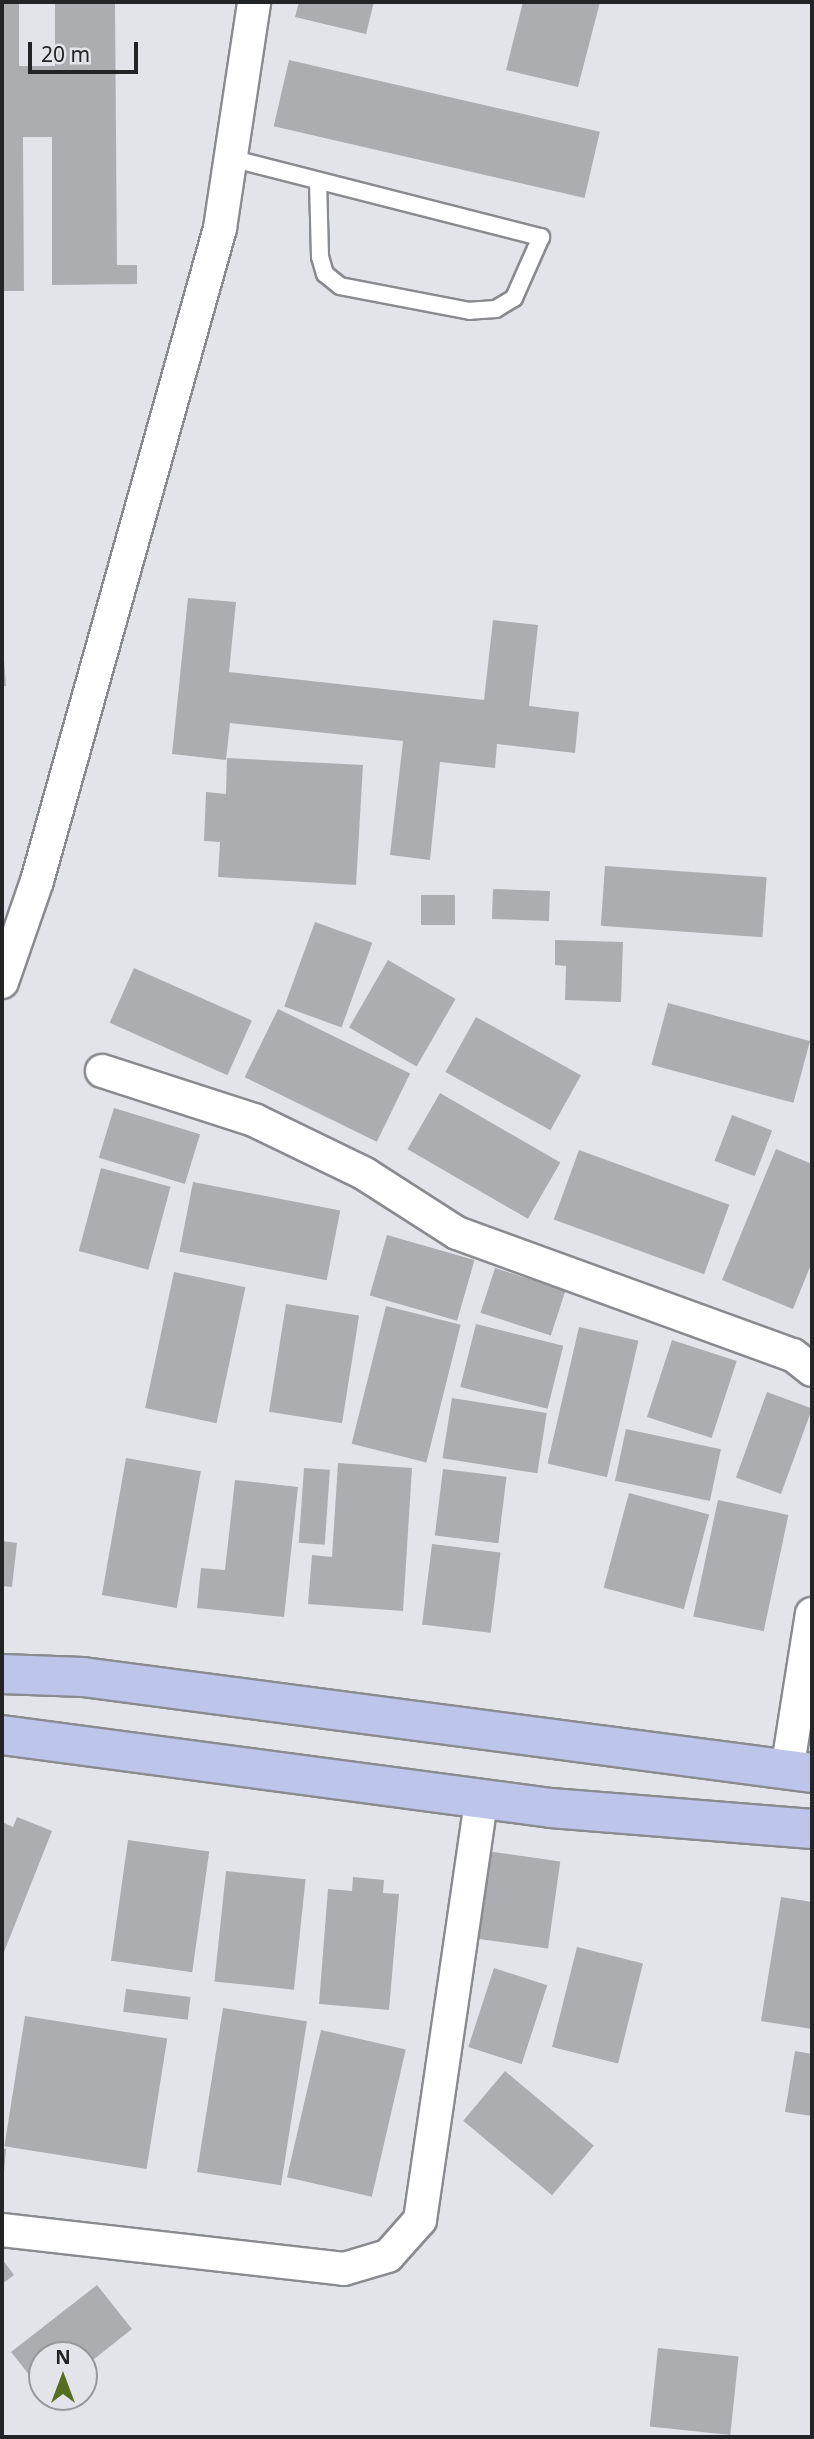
<!DOCTYPE html>
<style>
body{margin:0}
#map{position:relative;width:814px;height:2439px;overflow:hidden;background:#e3e4e9;font-family:"Noto Sans",sans-serif}
div>[style]{position:absolute}
.building>*{inset:0;background:#acadb1;transform-origin:0 0}
.roads{filter:drop-shadow(2px 0 #8a8b8f) drop-shadow(-2px 0 #8a8b8f) drop-shadow(0 2px #8a8b8f) drop-shadow(0 -2px #8a8b8f)}
.service>*{height:16px;margin:-8px;padding:0 8px;transform-origin:8px;border-radius:8px;background:#fff}
.minor>*{height:32px;margin:-16px;padding:0 16px;transform-origin:16px;border-radius:16px;background:#fff}
.primary>*{height:38px;margin:-19px;padding:0 19px;transform-origin:19px;border-radius:19px;background:#bec5ea}
span{translate:-50% -50%;white-space:nowrap;text-align:center;line-height:1.15;-webkit-text-stroke:5px #e3e4e9;paint-order:stroke}
.frame{position:absolute;inset:0;border:4px solid #232425;pointer-events:none}
.north{position:absolute;left:28px;top:2341px;width:70px;height:70px;box-sizing:border-box;background:#e3e4e9;border:2px solid #96979b;border-radius:50%;rotate:0deg;font-size:19px;font-weight:700;line-height:28px;text-align:center;color:#232425}
.north::after{content:'';display:block;margin:auto;width:24px;height:32px;background:#566e20;clip-path:polygon(50% 0,100% 100%,50% 72%,0 100%)}
.scale{position:absolute;left:28px;top:42px;width:110px;height:32px;box-sizing:border-box;border:4px solid #232425;border-top:0;padding-left:9px;font-size:21px;line-height:24px;white-space:nowrap;color:#232425;-webkit-text-stroke:5px #e3e4e9;paint-order:stroke}
</style>
<div id="map">
<div class="building">
<div style="clip-path:polygon(2px 2px,19px 2px,19px 66px,55px 66px,55px 2px,115px 2px,117px 265px,137px 265px,137px 284px,52px 285px,52px 137px,23px 137px,24px 291px,2px 291px)"></div>
<div style="clip-path:polygon(299px 2px,374px 2px,366px 34px,295px 17px)"></div>
<div style="clip-path:polygon(523px 2px,600px 2px,578px 87px,506px 70px)"></div>
<div style="left:289px;top:60px;width:319px;height:68px;rotate:13deg"></div>
<div style="clip-path:polygon(188px 598px,236px 602px,229px 672px,484px 700px,493px 620px,538px 625px,529px 706px,579px 712px,575px 753px,497px 744px,495px 768px,440px 762px,430px 860px,390px 855px,403px 741px,230px 723px,226px 760px,172px 754px)"></div>
<div style="clip-path:polygon(4px 661px,6px 686px,2px 686px,2px 662px)"></div>
<div style="clip-path:polygon(227px 758px,363px 765px,356px 885px,218px 877px,220px 842px,204px 841px,206px 792px,226px 794px)"></div>
<div style="left:605px;top:866px;width:162px;height:60px;rotate:4deg"></div>
<div style="left:493px;top:889px;width:57px;height:30px;rotate:2deg"></div>
<div style="left:421px;top:895px;width:34px;height:30px"></div>
<div style="left:315px;top:922px;width:61px;height:90px;rotate:20deg"></div>
<div style="clip-path:polygon(555px 940px,623px 942px,621px 1002px,565px 1000px,566px 966px,555px 965px)"></div>
<div style="left:388px;top:960px;width:78px;height:78px;rotate:30deg"></div>
<div style="left:134px;top:968px;width:129px;height:60px;rotate:24deg"></div>
<div style="left:668px;top:1003px;width:147px;height:64px;rotate:15deg"></div>
<div style="left:278px;top:1009px;width:147px;height:76px;rotate:26deg"></div>
<div style="left:476px;top:1017px;width:120px;height:63px;rotate:29deg"></div>
<div style="left:440px;top:1093px;width:139px;height:65px;rotate:30deg"></div>
<div style="left:114px;top:1108px;width:90px;height:52px;rotate:17deg"></div>
<div style="left:732px;top:1115px;width:43px;height:49px;rotate:21deg"></div>
<div style="clip-path:polygon(776px 1149px,812px 1164px,812px 1262px,793px 1309px,722px 1280px)"></div>
<div style="left:579px;top:1150px;width:160px;height:74px;rotate:20deg"></div>
<div style="left:101px;top:1168px;width:72px;height:86px;rotate:15deg"></div>
<div style="left:193px;top:1182px;width:150px;height:71px;rotate:11deg"></div>
<div style="left:387px;top:1235px;width:91px;height:63px;rotate:16deg"></div>
<div style="left:495px;top:1268px;width:74px;height:47px;rotate:18deg"></div>
<div style="left:174px;top:1272px;width:73px;height:139px;rotate:12deg"></div>
<div style="left:286px;top:1304px;width:74px;height:109px;rotate:9deg"></div>
<div style="left:386px;top:1306px;width:77px;height:142px;rotate:14deg"></div>
<div style="left:476px;top:1324px;width:90px;height:65px;rotate:14deg"></div>
<div style="left:579px;top:1327px;width:61px;height:140px;rotate:13deg"></div>
<div style="left:672px;top:1340px;width:68px;height:81px;rotate:18deg"></div>
<div style="left:767px;top:1392px;width:48px;height:91px;rotate:20deg"></div>
<div style="left:452px;top:1398px;width:96px;height:61px;rotate:9deg"></div>
<div style="left:626px;top:1429px;width:97px;height:53px;rotate:12deg"></div>
<div style="left:126px;top:1458px;width:76px;height:139px;rotate:10deg"></div>
<div style="clip-path:polygon(338px 1463px,412px 1468px,403px 1611px,308px 1604px,312px 1555px,332px 1557px)"></div>
<div style="left:304px;top:1468px;width:26px;height:75px;rotate:4deg"></div>
<div style="left:443px;top:1469px;width:64px;height:67px;rotate:7deg"></div>
<div style="clip-path:polygon(235px 1480px,298px 1487px,284px 1617px,197px 1608px,201px 1568px,225px 1570px)"></div>
<div style="left:629px;top:1493px;width:83px;height:98px;rotate:15deg"></div>
<div style="left:718px;top:1500px;width:72px;height:119px;rotate:12deg"></div>
<div style="clip-path:polygon(2px 1541px,17px 1543px,12px 1587px,2px 1586px)"></div>
<div style="left:432px;top:1544px;width:69px;height:81px;rotate:7deg"></div>
<div style="clip-path:polygon(17px 1817px,52px 1831px,2px 1957px,2px 1822px,13px 1827px)"></div>
<div style="left:128px;top:1840px;width:82px;height:122px;rotate:8deg"></div>
<div style="left:486px;top:1851px;width:75px;height:88px;rotate:8deg"></div>
<div style="left:226px;top:1871px;width:80px;height:111px;rotate:6deg"></div>
<div style="clip-path:polygon(353px 1877px,384px 1880px,383px 1893px,399px 1894px,389px 2010px,319px 2004px,328px 1889px,352px 1891px)"></div>
<div style="clip-path:polygon(781px 1897px,812px 1902px,812px 2029px,761px 2021px)"></div>
<div style="left:577px;top:1947px;width:68px;height:103px;rotate:14deg"></div>
<div style="left:494px;top:1968px;width:56px;height:83px;rotate:18deg"></div>
<div style="left:126px;top:1989px;width:65px;height:23px;rotate:7deg"></div>
<div style="left:223px;top:2008px;width:85px;height:166px;rotate:9deg"></div>
<div style="left:25px;top:2016px;width:144px;height:132px;rotate:9deg"></div>
<div style="left:321px;top:2030px;width:87px;height:151px;rotate:13deg"></div>
<div style="clip-path:polygon(795px 2051px,812px 2054px,812px 2116px,785px 2112px)"></div>
<div style="left:505px;top:2071px;width:116px;height:65px;rotate:40deg"></div>
<div style="clip-path:polygon(2px 2149px,6px 2149px,4px 2172px,2px 2171px)"></div>
<div style="clip-path:polygon(2px 2259px,14px 2275px,2px 2284px)"></div>
<div style="clip-path:polygon(97px 2285px,132px 2329px,84px 2367px,84px 2355px,42px 2355px,42px 2391px,11px 2352px)"></div>
<div style="left:658px;top:2348px;width:81px;height:79px;rotate:6deg"></div>
</div>
<div class="roads">
<div class="service">
<div style="left:230px;top:158px;width:321px;rotate:14.3deg"></div>
<div style="left:541px;top:237px;width:67px;rotate:113.9deg"></div>
<div style="left:514px;top:298px;width:21px;rotate:149deg"></div>
<div style="left:496px;top:309px;width:26px;rotate:176deg"></div>
<div style="left:470px;top:311px;width:132px;rotate:-169.1deg"></div>
<div style="left:340px;top:286px;width:19px;rotate:-141deg"></div>
<div style="left:325px;top:274px;width:18px;rotate:-106deg"></div>
<div style="left:320px;top:257px;width:76px;rotate:-91.5deg"></div>
</div>
<div class="minor">
<div style="left:2px;top:982px;width:107px;rotate:-70.9deg"></div>
<div style="left:37px;top:881px;width:678px;rotate:-74.34deg"></div>
<div style="left:220px;top:228px;width:229px;rotate:-81.4deg"></div>
<div style="left:102px;top:1071px;width:160px;rotate:17.9deg"></div>
<div style="left:254px;top:1120px;width:123px;rotate:25.9deg"></div>
<div style="left:365px;top:1174px;width:109px;rotate:32.7deg"></div>
<div style="left:457px;top:1233px;width:357px;rotate:20deg"></div>
<div style="left:793px;top:1355px;width:24px;rotate:38deg"></div>
<div style="left:787px;top:1771px;width:159px;rotate:-81deg"></div>
<div style="left:2px;top:2230px;width:344px;rotate:6.5deg"></div>
<div style="left:344px;top:2269px;width:46px;rotate:-16.5deg"></div>
<div style="left:388px;top:2256px;width:48px;rotate:-48.4deg"></div>
<div style="left:420px;top:2220px;width:424px;rotate:-81.7deg"></div>
</div>
<div class="primary">
<div style="left:2px;top:1674px;width:81px;rotate:2.1deg"></div>
<div style="left:83px;top:1677px;width:735px;rotate:7.5deg"></div>
<div style="left:2px;top:1735px;width:554px;rotate:7.57deg"></div>
<div style="left:551px;top:1808px;width:262px;rotate:4.6deg"></div>
</div>
</div>
<div class="frame"></div>
<div class="north">N</div>
<div class="scale">20 m</div>
</div>
